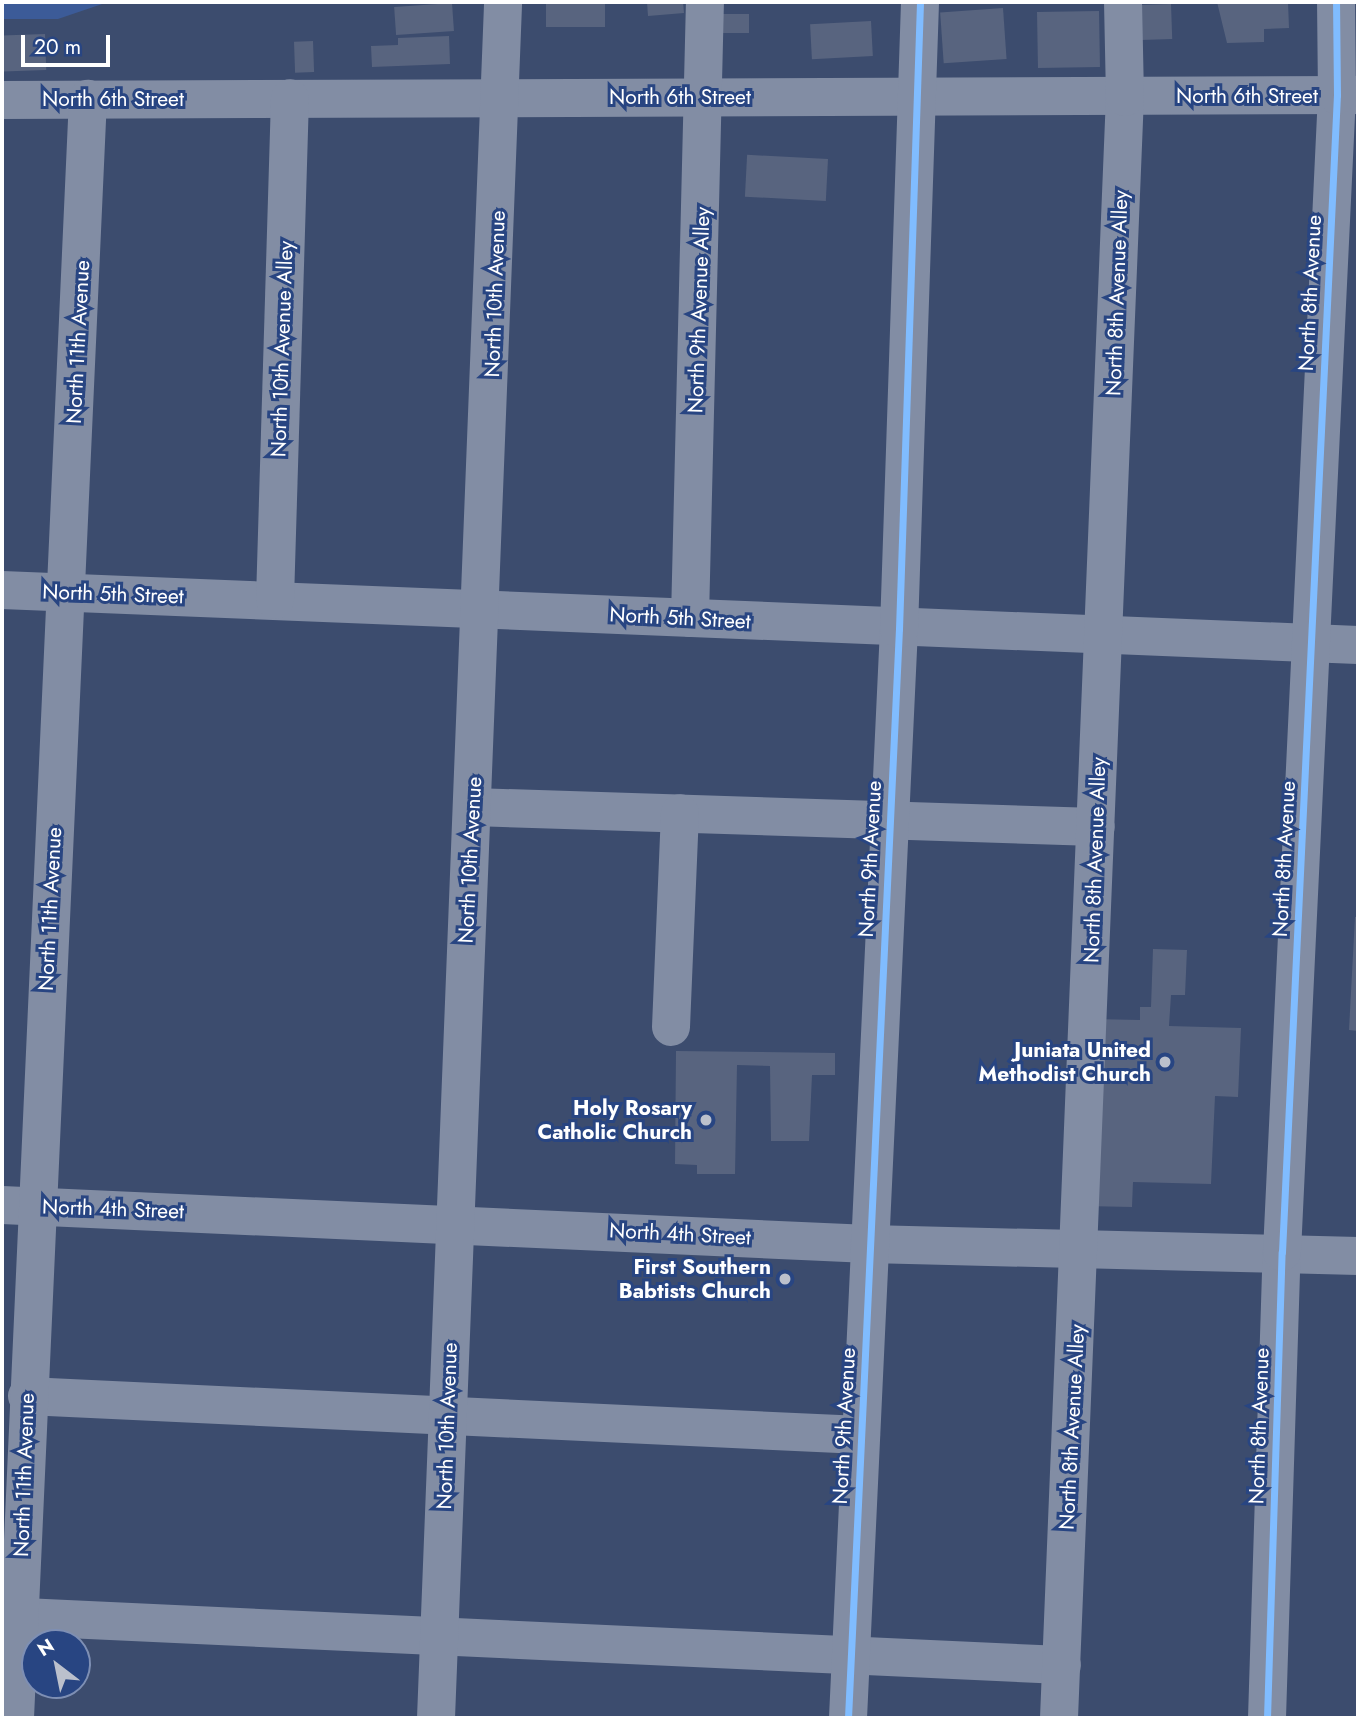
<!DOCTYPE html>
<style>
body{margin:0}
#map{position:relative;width:1360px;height:1720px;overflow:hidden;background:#3c4c6e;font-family:Jost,sans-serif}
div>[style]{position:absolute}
.green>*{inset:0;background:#3c5b98}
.building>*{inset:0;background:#58647f;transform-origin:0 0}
.minor>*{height:38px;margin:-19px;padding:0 19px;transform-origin:19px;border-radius:19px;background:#828da4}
.cycleway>*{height:7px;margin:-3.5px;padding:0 3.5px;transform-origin:3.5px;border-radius:3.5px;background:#80bcff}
.dots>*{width:19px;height:19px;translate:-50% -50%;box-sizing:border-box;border:4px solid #284582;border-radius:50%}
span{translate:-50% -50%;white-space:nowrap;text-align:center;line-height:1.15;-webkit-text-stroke:6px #284582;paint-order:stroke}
.street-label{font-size:21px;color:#fff}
.poi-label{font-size:21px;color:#fff;font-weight:700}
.right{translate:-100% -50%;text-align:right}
.frame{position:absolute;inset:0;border:4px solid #fff;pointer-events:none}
.north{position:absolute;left:21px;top:1629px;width:70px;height:70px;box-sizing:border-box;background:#284582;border:2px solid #7e8fb4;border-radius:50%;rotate:328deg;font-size:19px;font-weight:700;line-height:28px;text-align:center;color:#fff}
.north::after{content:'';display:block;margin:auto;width:24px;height:32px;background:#bbc0cc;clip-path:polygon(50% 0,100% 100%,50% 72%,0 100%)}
.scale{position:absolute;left:21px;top:35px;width:89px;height:32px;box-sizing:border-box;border:4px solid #fff;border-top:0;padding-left:9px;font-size:21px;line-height:24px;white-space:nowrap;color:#fff;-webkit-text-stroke:5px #284582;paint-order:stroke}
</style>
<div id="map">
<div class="green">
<div style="clip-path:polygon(2px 2px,108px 2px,58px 19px,2px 19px)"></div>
</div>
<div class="building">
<div style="left:546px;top:2px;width:59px;height:25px"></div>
<div style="clip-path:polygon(647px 2px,683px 2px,684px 13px,648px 16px)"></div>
<div style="clip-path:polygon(1217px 2px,1288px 2px,1289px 28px,1264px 29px,1264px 42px,1227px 43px)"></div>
<div style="left:452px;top:3px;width:28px;height:58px;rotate:86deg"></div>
<div style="left:1171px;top:4px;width:35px;height:39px;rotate:88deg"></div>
<div style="left:1003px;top:8px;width:51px;height:63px;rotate:86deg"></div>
<div style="left:1099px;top:11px;width:56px;height:62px;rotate:89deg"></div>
<div style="left:717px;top:14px;width:32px;height:19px"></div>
<div style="left:871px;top:21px;width:35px;height:61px;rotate:87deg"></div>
<div style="left:45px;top:34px;width:36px;height:43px;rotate:88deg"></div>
<div style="clip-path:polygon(449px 36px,450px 64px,372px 67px,371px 46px,398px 45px,398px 38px)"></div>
<div style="left:313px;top:41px;width:31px;height:19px;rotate:88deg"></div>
<div style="left:828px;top:159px;width:42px;height:81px;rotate:93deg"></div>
<div style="clip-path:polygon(1355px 917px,1358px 917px,1358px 1031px,1349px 1030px)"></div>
<div style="clip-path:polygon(1153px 949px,1187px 950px,1185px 995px,1171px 995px,1169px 1026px,1241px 1028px,1238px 1097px,1215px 1096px,1211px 1184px,1133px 1182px,1132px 1207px,1085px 1206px,1092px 1019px,1140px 1020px,1140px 1007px,1151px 1007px)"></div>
<div style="clip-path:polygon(676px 1051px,835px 1053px,835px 1075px,812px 1075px,809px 1141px,771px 1141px,770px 1066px,737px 1065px,735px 1174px,697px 1174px,697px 1165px,675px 1164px)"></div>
</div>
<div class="minor">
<div style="left:2px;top:100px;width:1356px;rotate:-0.21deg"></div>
<div style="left:2px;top:590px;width:1357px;rotate:2.32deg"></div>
<div style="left:275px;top:600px;width:502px;rotate:-88.29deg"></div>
<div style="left:690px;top:618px;width:616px;rotate:-88.61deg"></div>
<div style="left:473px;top:807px;width:623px;rotate:1.84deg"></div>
<div style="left:671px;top:1027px;width:214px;rotate:-87.6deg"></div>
<div style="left:2px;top:1205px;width:868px;rotate:2.58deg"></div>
<div style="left:869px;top:1244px;width:489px;rotate:1.4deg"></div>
<div style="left:27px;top:1396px;width:835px;rotate:2.68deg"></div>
<div style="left:2px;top:1616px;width:1061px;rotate:2.65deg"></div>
<div style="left:15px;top:1718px;width:1621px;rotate:-87.42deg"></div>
<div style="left:436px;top:1718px;width:1717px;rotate:-87.76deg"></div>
<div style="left:848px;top:1718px;width:1090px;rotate:-87.32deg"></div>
<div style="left:899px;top:629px;width:627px;rotate:-88.08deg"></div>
<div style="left:1059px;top:1718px;width:1622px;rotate:-87.67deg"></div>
<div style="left:1125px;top:97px;width:95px;rotate:-91.2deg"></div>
<div style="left:1267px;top:1718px;width:466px;rotate:-88.2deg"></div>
<div style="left:1282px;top:1252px;width:1158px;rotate:-87.28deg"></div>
<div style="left:1337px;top:95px;width:93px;rotate:-90.6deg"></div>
</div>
<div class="cycleway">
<div style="left:848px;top:1718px;width:1090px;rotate:-87.32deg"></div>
<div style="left:899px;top:629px;width:627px;rotate:-88.08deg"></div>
<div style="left:1267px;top:1718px;width:466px;rotate:-88.2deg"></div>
<div style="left:1282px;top:1252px;width:1158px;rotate:-87.28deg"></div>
<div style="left:1337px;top:95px;width:93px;rotate:-90.6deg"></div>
</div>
<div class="dots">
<div style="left:1165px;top:1062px;background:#bbc0cc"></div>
<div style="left:706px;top:1120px;background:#bbc0cc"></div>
<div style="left:785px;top:1279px;background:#bbc0cc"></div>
</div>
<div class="street-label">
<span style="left:1247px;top:96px">North 6th Street</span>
<span style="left:680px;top:97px">North 6th Street</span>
<span style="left:113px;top:99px">North 6th Street</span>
<span style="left:1117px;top:293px;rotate:-88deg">North 8th Avenue Alley</span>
<span style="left:1310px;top:293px;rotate:-87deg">North 8th Avenue</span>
<span style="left:495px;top:294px;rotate:-88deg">North 10th Avenue</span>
<span style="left:699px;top:310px;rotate:-88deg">North 9th Avenue Alley</span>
<span style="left:78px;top:342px;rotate:-87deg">North 11th Avenue</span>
<span style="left:282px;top:349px;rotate:-88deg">North 10th Avenue Alley</span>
<span style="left:113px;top:594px;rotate:2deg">North 5th Street</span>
<span style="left:680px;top:618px;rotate:3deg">North 5th Street</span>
<span style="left:870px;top:859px;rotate:-87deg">North 9th Avenue</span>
<span style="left:1284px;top:859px;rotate:-87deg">North 8th Avenue</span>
<span style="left:470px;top:860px;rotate:-87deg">North 10th Avenue</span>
<span style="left:1095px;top:860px;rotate:-88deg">North 8th Avenue Alley</span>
<span style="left:50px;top:909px;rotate:-87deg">North 11th Avenue</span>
<span style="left:113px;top:1209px;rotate:2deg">North 4th Street</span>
<span style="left:680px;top:1234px;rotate:3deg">North 4th Street</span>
<span style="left:447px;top:1426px;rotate:-88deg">North 10th Avenue</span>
<span style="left:844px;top:1426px;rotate:-87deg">North 9th Avenue</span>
<span style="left:1259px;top:1426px;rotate:-88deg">North 8th Avenue</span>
<span style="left:1072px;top:1427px;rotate:-87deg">North 8th Avenue Alley</span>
<span style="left:24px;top:1475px;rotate:-88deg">North 11th Avenue</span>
</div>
<div class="poi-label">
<span class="right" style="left:1151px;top:1062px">Juniata United<br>Methodist Church</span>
<span class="right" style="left:692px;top:1120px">Holy Rosary<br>Catholic Church</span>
<span class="right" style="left:771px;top:1279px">First Southern<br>Babtists Church</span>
</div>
<div class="frame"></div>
<div class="north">N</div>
<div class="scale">20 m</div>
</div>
